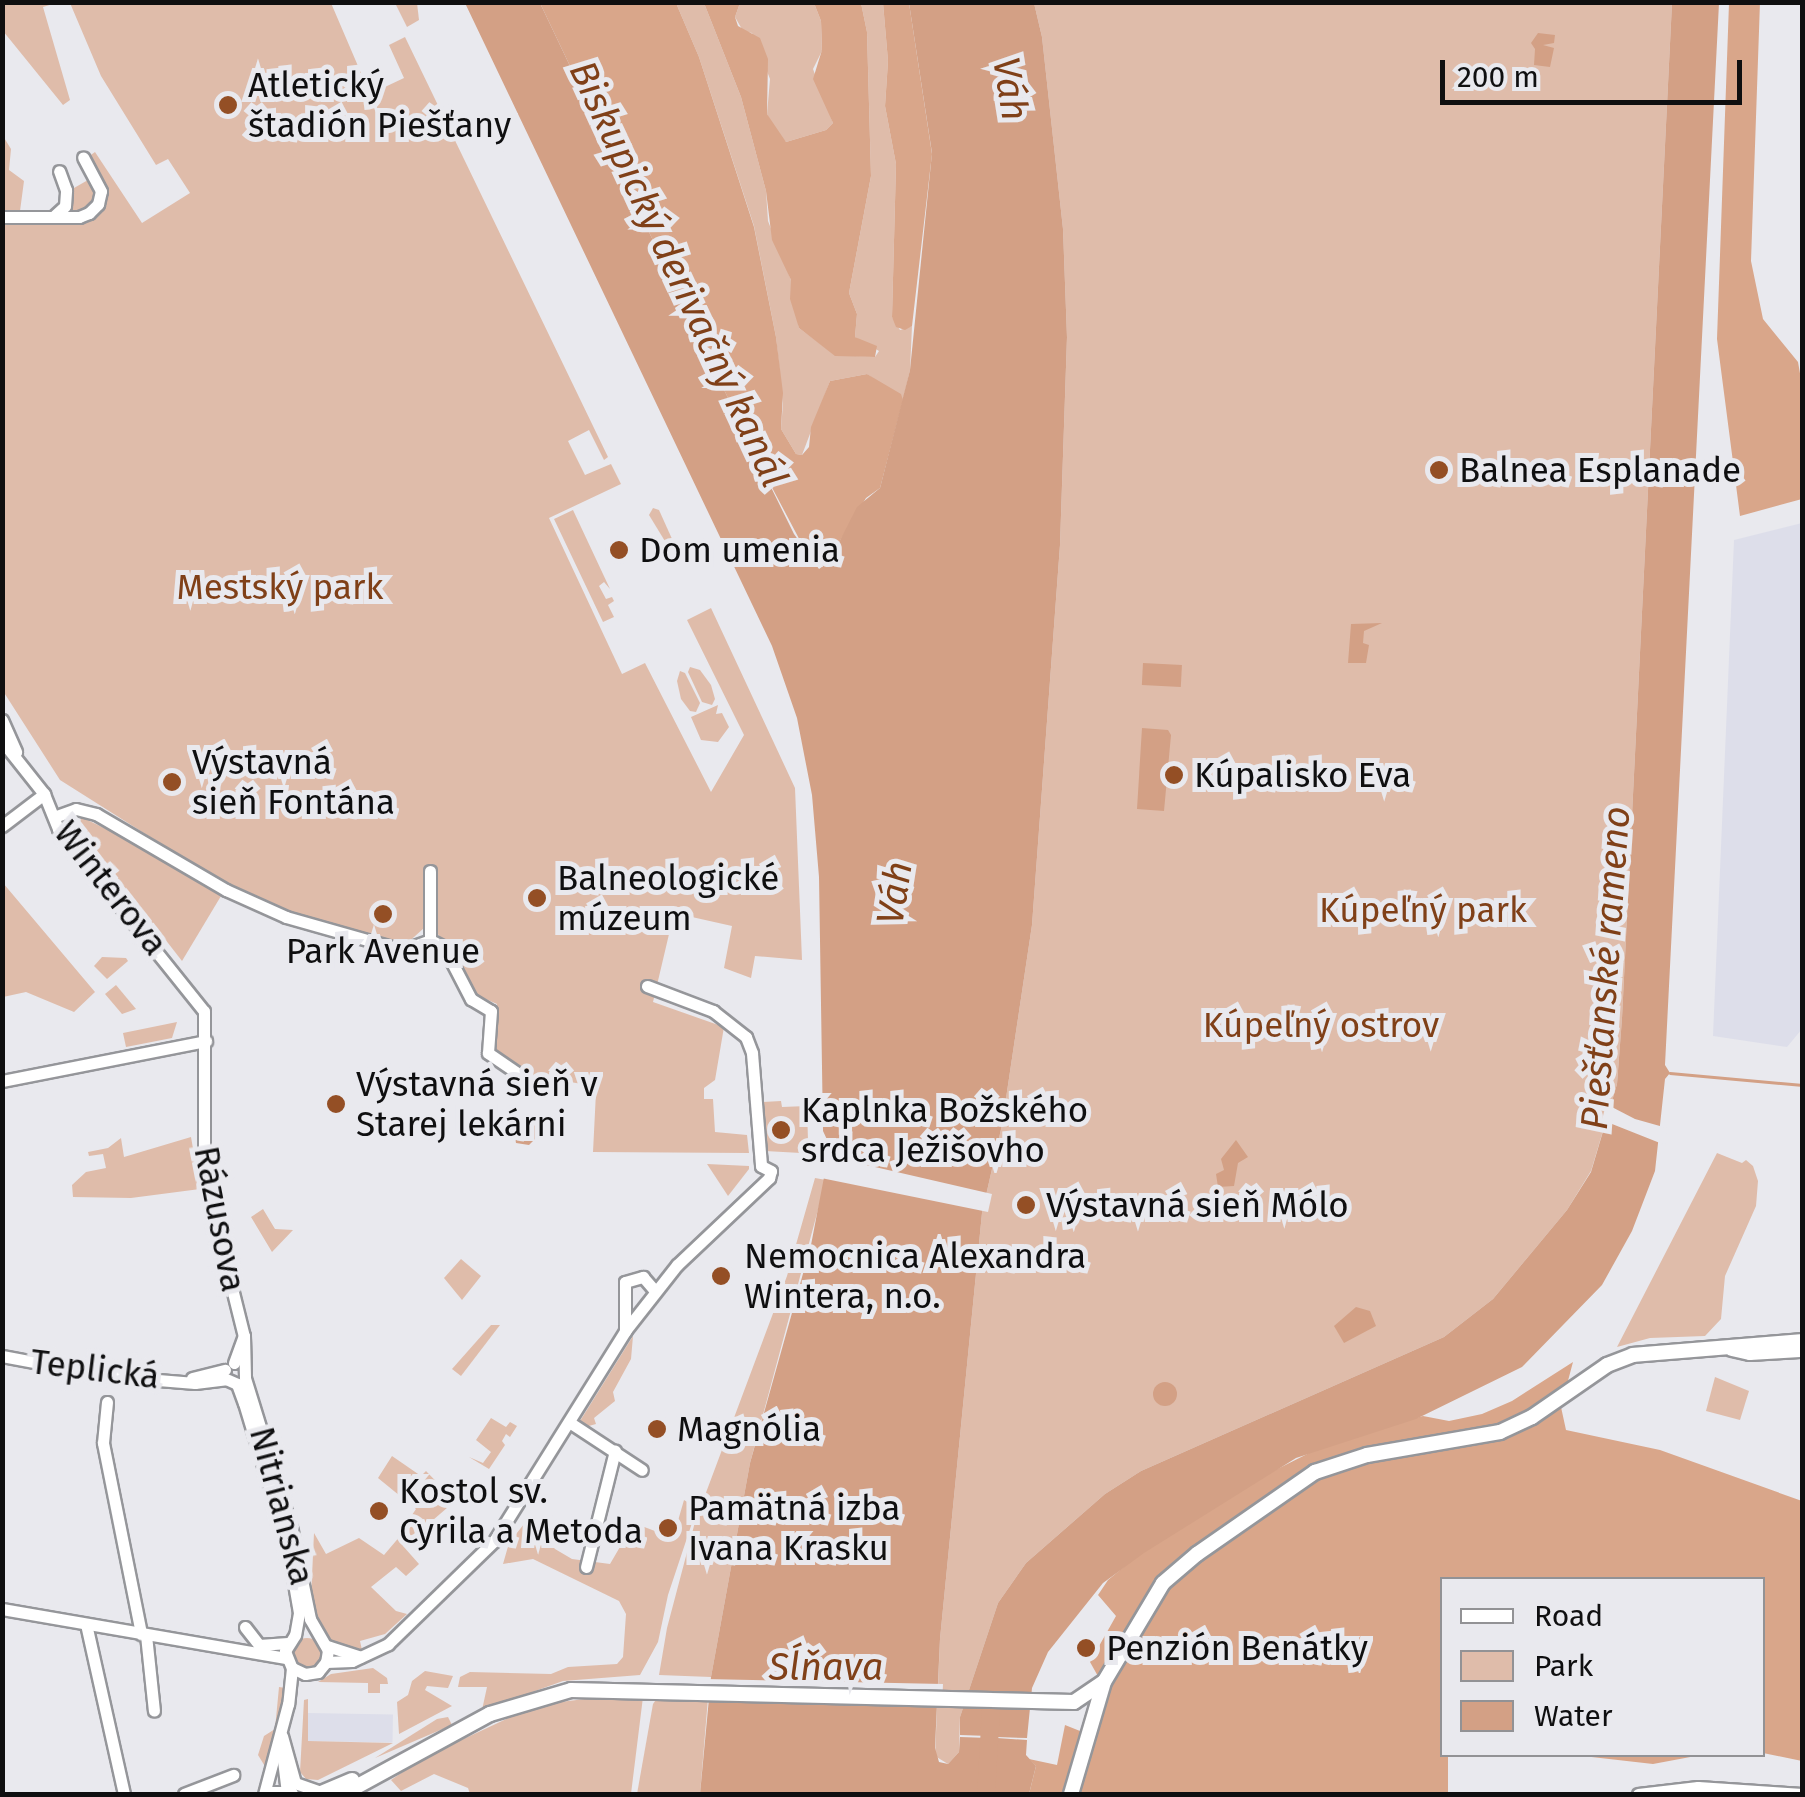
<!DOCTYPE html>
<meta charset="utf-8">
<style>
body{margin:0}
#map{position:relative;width:1805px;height:1797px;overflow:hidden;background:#e9e9ee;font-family:"Fira Sans",sans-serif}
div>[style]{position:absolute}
.built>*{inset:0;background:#dddeea;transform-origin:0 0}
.green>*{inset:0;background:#dfbcaa}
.round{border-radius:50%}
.forest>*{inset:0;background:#d9a68a}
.water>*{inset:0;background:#d3a085;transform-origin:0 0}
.pier>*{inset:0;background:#e9e9ee}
.stream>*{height:2.5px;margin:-1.25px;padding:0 1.25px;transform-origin:1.25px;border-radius:1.25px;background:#d3a085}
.river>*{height:18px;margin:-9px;padding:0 9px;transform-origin:9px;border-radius:9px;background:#d3a085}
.roads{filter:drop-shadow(2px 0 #95969a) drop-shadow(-2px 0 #95969a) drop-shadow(0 2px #95969a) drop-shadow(0 -2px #95969a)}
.minor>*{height:11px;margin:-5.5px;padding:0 5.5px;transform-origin:5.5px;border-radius:5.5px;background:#fff}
.major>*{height:14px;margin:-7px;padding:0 7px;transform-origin:7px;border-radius:7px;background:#fff}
.dots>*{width:28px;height:28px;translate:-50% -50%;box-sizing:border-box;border:5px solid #e9e9ee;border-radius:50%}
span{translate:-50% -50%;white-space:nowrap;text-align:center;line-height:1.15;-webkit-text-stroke:10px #e9e9ee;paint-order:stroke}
.poi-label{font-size:35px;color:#0f0f10}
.left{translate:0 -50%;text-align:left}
.park-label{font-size:35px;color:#804018}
.street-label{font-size:35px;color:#0f0f10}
.water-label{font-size:38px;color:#804018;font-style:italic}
.frame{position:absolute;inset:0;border:5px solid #0f0f10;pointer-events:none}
.legend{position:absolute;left:1440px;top:1577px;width:325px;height:180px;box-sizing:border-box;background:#e9e9ee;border:2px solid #929295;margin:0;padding:12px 18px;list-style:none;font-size:30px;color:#0f0f10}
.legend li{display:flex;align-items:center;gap:20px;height:50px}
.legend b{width:50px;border:2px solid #929295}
.scale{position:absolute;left:1440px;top:60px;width:302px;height:45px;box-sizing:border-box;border:5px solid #0f0f10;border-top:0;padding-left:12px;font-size:30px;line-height:35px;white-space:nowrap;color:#0f0f10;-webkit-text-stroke:8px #e9e9ee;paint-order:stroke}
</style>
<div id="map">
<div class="built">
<div style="clip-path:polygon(1802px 523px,1802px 1029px,1787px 1047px,1713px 1036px,1734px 540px)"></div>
<div style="left:307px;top:1713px;width:86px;height:28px;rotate:1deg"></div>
</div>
<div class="green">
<div style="clip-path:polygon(2px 3px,56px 3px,43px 7px,70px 100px,63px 105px,3px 31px)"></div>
<div style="clip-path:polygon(70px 3px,331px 3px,370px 94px,404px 78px,389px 45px,405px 37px,608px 457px,604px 460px,589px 430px,568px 441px,585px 475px,611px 464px,621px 484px,549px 518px,622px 674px,645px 663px,711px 792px,744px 735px,687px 620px,711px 608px,795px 788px,802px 960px,755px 956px,751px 978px,724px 968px,732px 926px,674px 913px,653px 1002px,724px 1027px,715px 1080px,704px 1088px,704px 1099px,713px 1099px,715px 1132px,747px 1135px,749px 1153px,593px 1152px,596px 1092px,582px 1084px,540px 1077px,537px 1082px,492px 1049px,497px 1004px,472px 993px,456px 958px,434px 929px,424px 928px,404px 946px,304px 919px,223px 883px,60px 780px,3px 691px,3px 223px,75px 225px,89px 219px,102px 207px,106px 191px,88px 157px,95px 152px,142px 223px,190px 193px,168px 159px,156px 165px,101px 76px)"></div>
<div style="clip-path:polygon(395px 3px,417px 3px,419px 20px,407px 27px)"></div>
<div style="clip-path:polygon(676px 3px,704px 3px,741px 97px,766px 191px,768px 221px,791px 280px,799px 328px,835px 355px,875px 357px,879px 351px,855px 337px,857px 314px,849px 293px,871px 176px,867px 32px,861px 3px,883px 3px,888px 61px,885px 106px,896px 164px,892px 317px,900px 330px,912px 326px,910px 370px,903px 400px,867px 374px,830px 381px,802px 455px,796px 454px,781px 429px,783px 403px,776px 337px,754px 226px,699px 57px)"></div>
<div style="clip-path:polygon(740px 3px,814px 3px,821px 21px,822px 51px,813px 69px,833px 123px,826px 130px,786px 142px,776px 134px,767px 114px,770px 79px,752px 33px,743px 31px,735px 17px)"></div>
<div style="clip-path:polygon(1034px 3px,1672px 3px,1622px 1018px,1617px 1084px,1591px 1171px,1567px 1210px,1493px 1299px,1444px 1337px,1141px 1471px,1105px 1494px,1026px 1563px,998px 1603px,960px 1717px,959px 1752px,948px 1764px,935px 1756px,940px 1639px,982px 1213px,1002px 1125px,1032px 925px,1060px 545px,1067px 337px,1063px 229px,1042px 37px)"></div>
<div style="clip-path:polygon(3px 136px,11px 149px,9px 170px,24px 181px,20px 211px,3px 211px)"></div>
<div style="clip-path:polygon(88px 180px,93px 182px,94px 199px,83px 210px,69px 210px,74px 188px)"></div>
<div style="clip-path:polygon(653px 508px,659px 510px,677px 550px,674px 556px,649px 515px)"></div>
<div style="clip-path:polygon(573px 510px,610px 589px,604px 582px,599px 586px,606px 599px,612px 597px,614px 601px,608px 605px,614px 617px,603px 622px,554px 519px)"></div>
<div style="clip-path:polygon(690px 667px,700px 670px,711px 685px,715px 699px,712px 705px,702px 702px,688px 672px)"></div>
<div style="clip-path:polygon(680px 671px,685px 673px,700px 703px,696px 712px,690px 711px,681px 699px,677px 681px)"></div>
<div style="clip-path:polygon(718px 705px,716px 714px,722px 713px,729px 727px,718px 742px,701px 740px,691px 717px)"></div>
<div style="clip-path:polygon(81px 817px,140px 845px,221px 896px,182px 961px,95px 849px,80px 826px)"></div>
<div style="clip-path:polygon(3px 883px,95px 992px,74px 1012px,26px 992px,3px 997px)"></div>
<div style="clip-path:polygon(433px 948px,446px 958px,444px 966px,409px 958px,414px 951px)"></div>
<div style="clip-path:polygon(102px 957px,126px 958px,128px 961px,107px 979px,94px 966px)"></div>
<div style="clip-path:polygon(116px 985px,136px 1009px,122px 1014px,105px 994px)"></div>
<div style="clip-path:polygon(177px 1022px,172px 1038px,126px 1047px,123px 1033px)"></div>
<div style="clip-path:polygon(781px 1101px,782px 1107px,807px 1106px,808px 1141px,801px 1153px,765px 1151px,763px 1102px)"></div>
<div style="clip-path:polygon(191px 1137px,200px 1189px,131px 1198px,73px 1197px,72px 1185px,86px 1172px,106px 1168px,103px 1154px,89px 1156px,88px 1152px,108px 1148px,121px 1138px,124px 1157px)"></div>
<div style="clip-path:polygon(1717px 1153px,1742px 1163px,1746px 1160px,1753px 1166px,1758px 1181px,1756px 1206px,1725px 1276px,1721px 1319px,1705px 1336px,1650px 1338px,1617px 1347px)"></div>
<div style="clip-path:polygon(707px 1164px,749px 1166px,749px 1169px,728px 1196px)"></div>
<div style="clip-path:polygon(815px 1178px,826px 1180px,750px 1463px,711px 1677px,659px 1675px,667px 1628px,695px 1522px,787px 1276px)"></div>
<div style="clip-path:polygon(263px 1209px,275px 1229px,293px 1230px,272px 1252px,251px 1217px)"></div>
<div style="clip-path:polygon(461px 1259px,481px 1276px,462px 1300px,444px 1278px)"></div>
<div style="clip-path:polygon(491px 1325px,500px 1325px,461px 1376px,452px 1369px)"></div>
<div style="clip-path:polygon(633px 1336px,631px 1359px,613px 1392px,615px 1401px,594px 1418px,596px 1424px,585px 1427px,580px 1421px)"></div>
<div style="clip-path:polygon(1715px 1377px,1749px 1391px,1740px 1420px,1706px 1411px)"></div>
<div style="clip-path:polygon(491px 1418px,506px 1427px,510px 1422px,517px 1426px,510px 1437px,506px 1434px,502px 1441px,505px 1445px,489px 1469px,469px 1457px,483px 1463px,491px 1452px,476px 1440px)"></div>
<div style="clip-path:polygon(392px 1456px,421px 1476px,426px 1471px,455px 1501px,403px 1546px,419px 1564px,406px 1576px,396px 1567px,371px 1587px,396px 1611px,407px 1614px,385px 1634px,360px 1641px,362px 1650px,353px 1651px,333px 1645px,316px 1626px,311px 1598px,314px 1533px,326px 1554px,359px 1538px,384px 1555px,401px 1535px,410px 1539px,404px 1527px,416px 1509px,378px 1478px)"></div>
<div style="clip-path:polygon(684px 1500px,697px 1508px,668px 1595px,658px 1642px,640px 1675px,563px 1681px,482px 1710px,487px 1687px,458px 1687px,460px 1677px,470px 1672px,551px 1674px,568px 1667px,617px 1664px,623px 1657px,626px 1614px,619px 1601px,533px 1559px,503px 1564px,509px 1543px,528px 1519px,555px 1549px,572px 1559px,610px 1564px,634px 1523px,673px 1538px)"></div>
<div class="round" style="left:292px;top:1638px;width:30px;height:30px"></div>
<div style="clip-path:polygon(373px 1668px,387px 1678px,388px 1684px,380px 1684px,380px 1693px,368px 1693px,368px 1683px,318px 1682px,331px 1674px)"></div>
<div style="clip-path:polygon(425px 1671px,453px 1676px,448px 1688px,427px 1686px,425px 1690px,452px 1706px,399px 1734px,397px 1702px,408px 1695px,412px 1681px)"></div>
<div style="clip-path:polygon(279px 1687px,286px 1688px,266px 1768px,258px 1755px,264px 1736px,275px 1729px)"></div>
<div style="clip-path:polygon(609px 1696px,643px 1697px,631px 1794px,470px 1794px,468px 1788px,434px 1774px,401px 1791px,391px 1780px,423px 1758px,536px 1705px)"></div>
<div style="clip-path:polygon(658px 1697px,708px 1698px,700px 1794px,637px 1794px,653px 1704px)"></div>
<div style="clip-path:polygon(308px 1699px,308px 1741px,393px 1743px,318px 1780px,306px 1779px,300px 1772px,304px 1700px)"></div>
<div style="clip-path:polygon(448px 1717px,452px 1725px,375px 1758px,437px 1719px)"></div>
</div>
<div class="forest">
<div style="clip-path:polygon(1760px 2px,1751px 261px,1763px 319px,1798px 362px,1802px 385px,1802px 499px,1740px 516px,1717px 339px,1729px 3px)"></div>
<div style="clip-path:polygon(540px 3px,676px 3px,699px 57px,754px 227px,776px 337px,783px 393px,781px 429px,796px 454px,802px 455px,809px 447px,811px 427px,830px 381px,867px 374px,901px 394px,903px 400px,880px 488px,866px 498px,824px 567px,814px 567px,758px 461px)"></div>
<div style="clip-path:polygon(704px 3px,740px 3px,735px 17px,738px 26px,760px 38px,768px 59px,767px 114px,786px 142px,826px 130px,833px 123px,813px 79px,822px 50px,821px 21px,814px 3px,861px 3px,867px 32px,871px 176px,849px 293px,857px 314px,855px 337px,877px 346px,875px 357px,835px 356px,799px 328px,790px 299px,791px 280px,772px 240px,766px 191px,741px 97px)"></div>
<div style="clip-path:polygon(883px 3px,909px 3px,932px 154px,912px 326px,905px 330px,896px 327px,892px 317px,896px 164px,885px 106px,888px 61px)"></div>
<div style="clip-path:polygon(1573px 1362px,1561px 1407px,1566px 1430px,1660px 1450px,1802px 1501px,1802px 1761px,1763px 1753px,1762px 1580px,1442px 1580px,1442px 1754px,1448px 1755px,1448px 1794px,1029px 1794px,1036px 1766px,1029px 1759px,1057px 1765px,1065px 1725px,1085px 1733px,1104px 1687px,1090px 1662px,1116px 1616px,1098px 1595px,1108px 1580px,1164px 1534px,1224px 1496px,1335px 1440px,1423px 1416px,1449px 1421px,1482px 1414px,1512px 1401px)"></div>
<div style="clip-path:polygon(1574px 1755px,1574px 1754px,1701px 1755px,1653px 1764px)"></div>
</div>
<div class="water">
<div style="clip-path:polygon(465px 3px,540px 3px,758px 461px,794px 534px,819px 569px,829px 562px,857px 507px,880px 488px,910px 370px,932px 153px,909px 3px,1034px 3px,1042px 37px,1063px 229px,1067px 337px,1060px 545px,1032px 925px,1002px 1125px,982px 1213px,940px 1639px,935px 1748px,939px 1762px,948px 1764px,959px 1752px,960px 1737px,989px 1738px,991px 1754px,997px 1738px,1027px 1740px,1026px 1755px,1036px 1766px,1029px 1794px,700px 1794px,711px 1677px,750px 1463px,811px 1245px,830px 1146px,823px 1131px,819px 877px,812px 795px,797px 718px,772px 646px)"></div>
<div style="clip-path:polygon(1672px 3px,1719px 3px,1665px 1065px,1670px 1073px,1665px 1079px,1655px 1171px,1632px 1231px,1602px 1285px,1522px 1367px,1416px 1419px,1296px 1458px,1144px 1553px,1103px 1583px,1048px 1652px,1032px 1688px,1027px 1738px,997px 1737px,995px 1732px,989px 1736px,960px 1735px,960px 1717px,998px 1603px,1026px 1563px,1105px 1494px,1141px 1471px,1444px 1337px,1493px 1299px,1567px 1210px,1591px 1172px,1617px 1084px,1622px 1018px)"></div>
<div style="clip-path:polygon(1538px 33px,1555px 35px,1554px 43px,1543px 45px,1554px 48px,1550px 67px,1534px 65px,1535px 49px,1531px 43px)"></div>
<div style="clip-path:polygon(1382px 623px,1364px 631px,1363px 643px,1369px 645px,1366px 663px,1348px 663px,1351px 624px)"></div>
<div style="left:1143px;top:663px;width:39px;height:22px;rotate:3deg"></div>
<div style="clip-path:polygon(1142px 728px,1168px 730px,1171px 735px,1164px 811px,1137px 809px)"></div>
<div style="clip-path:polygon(528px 1114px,539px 1117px,535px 1139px,529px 1145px,516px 1143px,515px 1137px)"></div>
<div style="clip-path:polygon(1236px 1140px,1248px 1157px,1238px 1163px,1234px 1186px,1218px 1187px,1216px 1174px,1224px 1170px,1221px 1159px)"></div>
<div style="clip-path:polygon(1356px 1307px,1370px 1311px,1376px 1326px,1344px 1343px,1334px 1326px)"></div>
<div class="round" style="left:1153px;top:1382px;width:24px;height:24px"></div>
</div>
<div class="pier">
<div style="clip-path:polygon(1606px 1104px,1635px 1119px,1667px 1128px,1665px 1145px,1602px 1120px)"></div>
<div style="clip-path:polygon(823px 1155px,992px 1194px,988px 1212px,821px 1178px)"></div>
<div style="clip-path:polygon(705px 1679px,943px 1684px,942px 1705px,703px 1696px)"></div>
</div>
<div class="stream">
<div style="left:1670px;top:1073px;width:133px;rotate:5.2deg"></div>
</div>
<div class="river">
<div style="left:986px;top:1794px;width:83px;rotate:-86.6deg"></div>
</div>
<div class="roads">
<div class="minor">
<div style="left:55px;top:215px;width:13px;rotate:-42deg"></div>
<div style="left:65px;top:206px;width:16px;rotate:-86deg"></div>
<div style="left:66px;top:190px;width:20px;rotate:-110deg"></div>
<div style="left:2px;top:217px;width:77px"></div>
<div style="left:79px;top:217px;width:11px;rotate:-22deg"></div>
<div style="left:89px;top:213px;width:13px;rotate:-45deg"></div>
<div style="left:98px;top:204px;width:13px;rotate:-77deg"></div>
<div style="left:101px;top:191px;width:38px;rotate:-118deg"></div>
<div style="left:2px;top:720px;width:35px;rotate:66deg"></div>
<div style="left:2px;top:741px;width:68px;rotate:51.6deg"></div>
<div style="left:44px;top:794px;width:38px;rotate:68deg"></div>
<div style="left:58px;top:829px;width:233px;rotate:51.3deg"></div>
<div style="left:204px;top:1011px;width:165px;rotate:90deg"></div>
<div style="left:204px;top:1176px;width:165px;rotate:76deg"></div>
<div style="left:244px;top:1336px;width:42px;rotate:88.6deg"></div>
<div style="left:245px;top:1378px;width:160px;rotate:72.9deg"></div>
<div style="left:292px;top:1531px;width:90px;rotate:78.4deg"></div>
<div style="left:310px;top:1619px;width:36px;rotate:60deg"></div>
<div style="left:328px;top:1650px;width:12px;rotate:99deg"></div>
<div style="left:326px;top:1662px;width:13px;rotate:129deg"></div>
<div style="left:318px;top:1672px;width:13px;rotate:171deg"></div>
<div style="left:305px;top:1674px;width:14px;rotate:-155deg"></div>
<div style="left:54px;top:817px;width:23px;rotate:-20deg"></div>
<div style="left:76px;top:809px;width:21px;rotate:14deg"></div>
<div style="left:96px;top:814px;width:151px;rotate:30.3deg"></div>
<div style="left:226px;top:890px;width:66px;rotate:24.2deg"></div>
<div style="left:286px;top:917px;width:122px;rotate:15.8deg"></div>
<div style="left:403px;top:950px;width:29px;rotate:-20deg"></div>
<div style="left:2px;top:826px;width:53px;rotate:-37.3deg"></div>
<div style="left:430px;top:871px;width:69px;rotate:90deg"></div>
<div style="left:430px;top:940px;width:16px;rotate:27deg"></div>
<div style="left:444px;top:947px;width:59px;rotate:62.6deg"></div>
<div style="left:471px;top:999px;width:23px;rotate:31deg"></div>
<div style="left:491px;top:1011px;width:42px;rotate:94.1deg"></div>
<div style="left:488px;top:1053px;width:42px;rotate:34.4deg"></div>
<div style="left:647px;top:986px;width:71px;rotate:20.7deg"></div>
<div style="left:713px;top:1011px;width:42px;rotate:38.2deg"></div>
<div style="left:746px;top:1037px;width:17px;rotate:69deg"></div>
<div style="left:752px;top:1053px;width:113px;rotate:85.4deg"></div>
<div style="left:2px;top:1081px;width:208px;rotate:-11.1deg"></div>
<div style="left:625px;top:1331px;width:49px;rotate:-90deg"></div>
<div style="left:625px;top:1282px;width:19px;rotate:-16deg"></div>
<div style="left:643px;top:1277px;width:18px;rotate:49deg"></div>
<div style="left:2px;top:1356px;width:109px;rotate:10.6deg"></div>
<div style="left:109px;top:1376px;width:86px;rotate:4.7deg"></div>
<div style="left:195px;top:1383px;width:31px;rotate:-7deg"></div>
<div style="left:234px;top:1363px;width:29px;rotate:-70deg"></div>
<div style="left:192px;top:1378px;width:34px;rotate:-14deg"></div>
<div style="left:226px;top:1379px;width:12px;rotate:24deg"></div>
<div style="left:237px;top:1384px;width:20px;rotate:70deg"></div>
<div style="left:244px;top:1403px;width:152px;rotate:73.2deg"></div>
<div style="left:288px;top:1549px;width:65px;rotate:80.2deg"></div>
<div style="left:299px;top:1613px;width:22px;rotate:100deg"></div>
<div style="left:295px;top:1635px;width:19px;rotate:122deg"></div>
<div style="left:285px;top:1651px;width:18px;rotate:68deg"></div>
<div style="left:292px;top:1668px;width:36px;rotate:96deg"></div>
<div style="left:288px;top:1704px;width:93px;rotate:104.9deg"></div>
<div style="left:107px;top:1402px;width:41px;rotate:95.6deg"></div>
<div style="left:103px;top:1443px;width:195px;rotate:78.7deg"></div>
<div style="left:569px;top:1422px;width:87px;rotate:33.3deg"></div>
<div style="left:586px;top:1567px;width:120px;rotate:-76deg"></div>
<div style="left:2px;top:1609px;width:288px;rotate:9.8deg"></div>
<div style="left:86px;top:1624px;width:174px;rotate:77.4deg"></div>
<div style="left:245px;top:1627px;width:23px;rotate:52deg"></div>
<div style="left:259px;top:1645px;width:29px;rotate:-4deg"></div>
<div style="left:146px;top:1635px;width:76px;rotate:84deg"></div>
<div style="left:327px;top:1646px;width:35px;rotate:18deg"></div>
<div style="left:326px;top:1662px;width:26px;rotate:-2deg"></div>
<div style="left:352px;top:1661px;width:40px;rotate:-25deg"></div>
<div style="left:388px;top:1644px;width:148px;rotate:-44.2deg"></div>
<div style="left:494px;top:1541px;width:248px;rotate:-58deg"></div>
<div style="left:625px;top:1331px;width:84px;rotate:-51.8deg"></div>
<div style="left:677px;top:1265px;width:127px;rotate:-43.4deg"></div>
<div style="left:769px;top:1178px;width:7px;rotate:-74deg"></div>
<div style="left:771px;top:1171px;width:11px;rotate:-153deg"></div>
<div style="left:282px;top:1736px;width:49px;rotate:74.5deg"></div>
<div style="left:295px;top:1783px;width:31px;rotate:19deg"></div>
<div style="left:282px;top:1752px;width:41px;rotate:83deg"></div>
<div style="left:184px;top:1794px;width:53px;rotate:-21.2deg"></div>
<div style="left:1638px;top:1794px;width:60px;rotate:-6.7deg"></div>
<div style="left:1698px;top:1787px;width:104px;rotate:3.9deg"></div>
</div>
<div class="major">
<div style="left:1732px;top:1349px;width:18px;rotate:13deg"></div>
<div style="left:1750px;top:1353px;width:50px;rotate:-3.4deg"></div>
<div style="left:267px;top:1794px;width:24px"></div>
<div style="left:319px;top:1794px;width:36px;rotate:-23deg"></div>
<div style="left:343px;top:1794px;width:167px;rotate:-28.6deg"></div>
<div style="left:490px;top:1714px;width:84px;rotate:-16.5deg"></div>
<div style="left:571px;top:1690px;width:503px;rotate:1.37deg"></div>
<div style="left:1074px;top:1702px;width:36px;rotate:-34deg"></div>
<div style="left:1104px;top:1682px;width:115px;rotate:-59.2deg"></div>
<div style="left:1163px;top:1583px;width:45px;rotate:-40.5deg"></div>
<div style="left:1197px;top:1554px;width:144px;rotate:-34.8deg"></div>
<div style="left:1315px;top:1472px;width:55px;rotate:-18.1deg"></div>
<div style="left:1367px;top:1455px;width:135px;rotate:-9.8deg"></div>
<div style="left:1500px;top:1432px;width:35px;rotate:-25deg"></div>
<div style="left:1532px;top:1417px;width:91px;rotate:-34.7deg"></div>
<div style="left:1607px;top:1365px;width:28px;rotate:-21deg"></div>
<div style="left:1633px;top:1355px;width:170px;rotate:-4.7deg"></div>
<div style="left:1071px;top:1794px;width:114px;rotate:-73.6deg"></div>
</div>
</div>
<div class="dots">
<div style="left:228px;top:105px;background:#944f25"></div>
<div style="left:1439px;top:470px;background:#944f25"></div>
<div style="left:619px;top:550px;background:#944f25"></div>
<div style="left:1174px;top:775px;background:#944f25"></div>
<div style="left:172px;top:782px;background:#944f25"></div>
<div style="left:537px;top:898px;background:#944f25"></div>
<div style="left:383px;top:914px;background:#944f25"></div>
<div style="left:336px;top:1104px;background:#944f25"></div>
<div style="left:781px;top:1130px;background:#944f25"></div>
<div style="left:1026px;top:1205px;background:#944f25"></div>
<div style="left:721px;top:1276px;background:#944f25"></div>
<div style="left:657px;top:1429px;background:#944f25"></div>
<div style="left:379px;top:1511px;background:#944f25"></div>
<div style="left:668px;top:1528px;background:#944f25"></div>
<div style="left:1086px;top:1648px;background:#944f25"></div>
</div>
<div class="poi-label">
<span class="left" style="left:248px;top:105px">Atletický<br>štadión Piešťany</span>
<span class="left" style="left:1459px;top:470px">Balnea Esplanade</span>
<span class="left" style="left:639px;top:550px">Dom umenia</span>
<span class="left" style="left:192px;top:782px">Výstavná<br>sieň Fontána</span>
<span class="left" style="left:1194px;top:775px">Kúpalisko Eva</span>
<span class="left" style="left:557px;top:898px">Balneologické<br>múzeum</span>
<span style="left:383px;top:951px">Park Avenue</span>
<span class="left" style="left:356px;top:1104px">Výstavná sieň v<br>Starej lekárni</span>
<span class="left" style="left:801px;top:1130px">Kaplnka Božského<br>srdca Ježišovho</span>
<span class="left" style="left:1046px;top:1205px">Výstavná sieň Mólo</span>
<span class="left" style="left:744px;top:1276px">Nemocnica Alexandra<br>Wintera, n.o.</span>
<span class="left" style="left:677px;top:1429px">Magnólia</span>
<span class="left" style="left:399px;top:1511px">Kostol sv.<br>Cyrila a Metoda</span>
<span class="left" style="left:688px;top:1528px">Pamätná izba<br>Ivana Krasku</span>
<span class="left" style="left:1106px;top:1648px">Penzión Benátky</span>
</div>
<div class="park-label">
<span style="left:280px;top:587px">Mestský park</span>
<span style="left:1423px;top:910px">Kúpeľný park</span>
<span style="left:1321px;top:1025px">Kúpeľný ostrov</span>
</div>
<div class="street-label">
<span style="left:111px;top:888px;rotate:52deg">Winterova</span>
<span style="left:220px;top:1219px;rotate:79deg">Rázusova</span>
<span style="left:95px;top:1369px;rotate:7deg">Teplická</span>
<span style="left:282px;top:1506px;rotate:75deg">Nitrianska</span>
</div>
<div class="water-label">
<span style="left:1010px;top:89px;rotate:81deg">Váh</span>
<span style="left:678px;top:274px;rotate:65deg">Biskupický derivačný kanál</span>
<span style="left:895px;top:893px;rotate:-81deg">Váh</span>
<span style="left:1606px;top:968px;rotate:-86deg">Piešťanské rameno</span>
<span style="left:826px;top:1668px">Sĺňava</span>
</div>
<div class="frame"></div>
<ul class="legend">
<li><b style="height:12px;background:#fff"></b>Road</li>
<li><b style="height:28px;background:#dfbcaa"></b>Park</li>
<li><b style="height:28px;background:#d3a085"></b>Water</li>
</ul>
<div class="scale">200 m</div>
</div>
